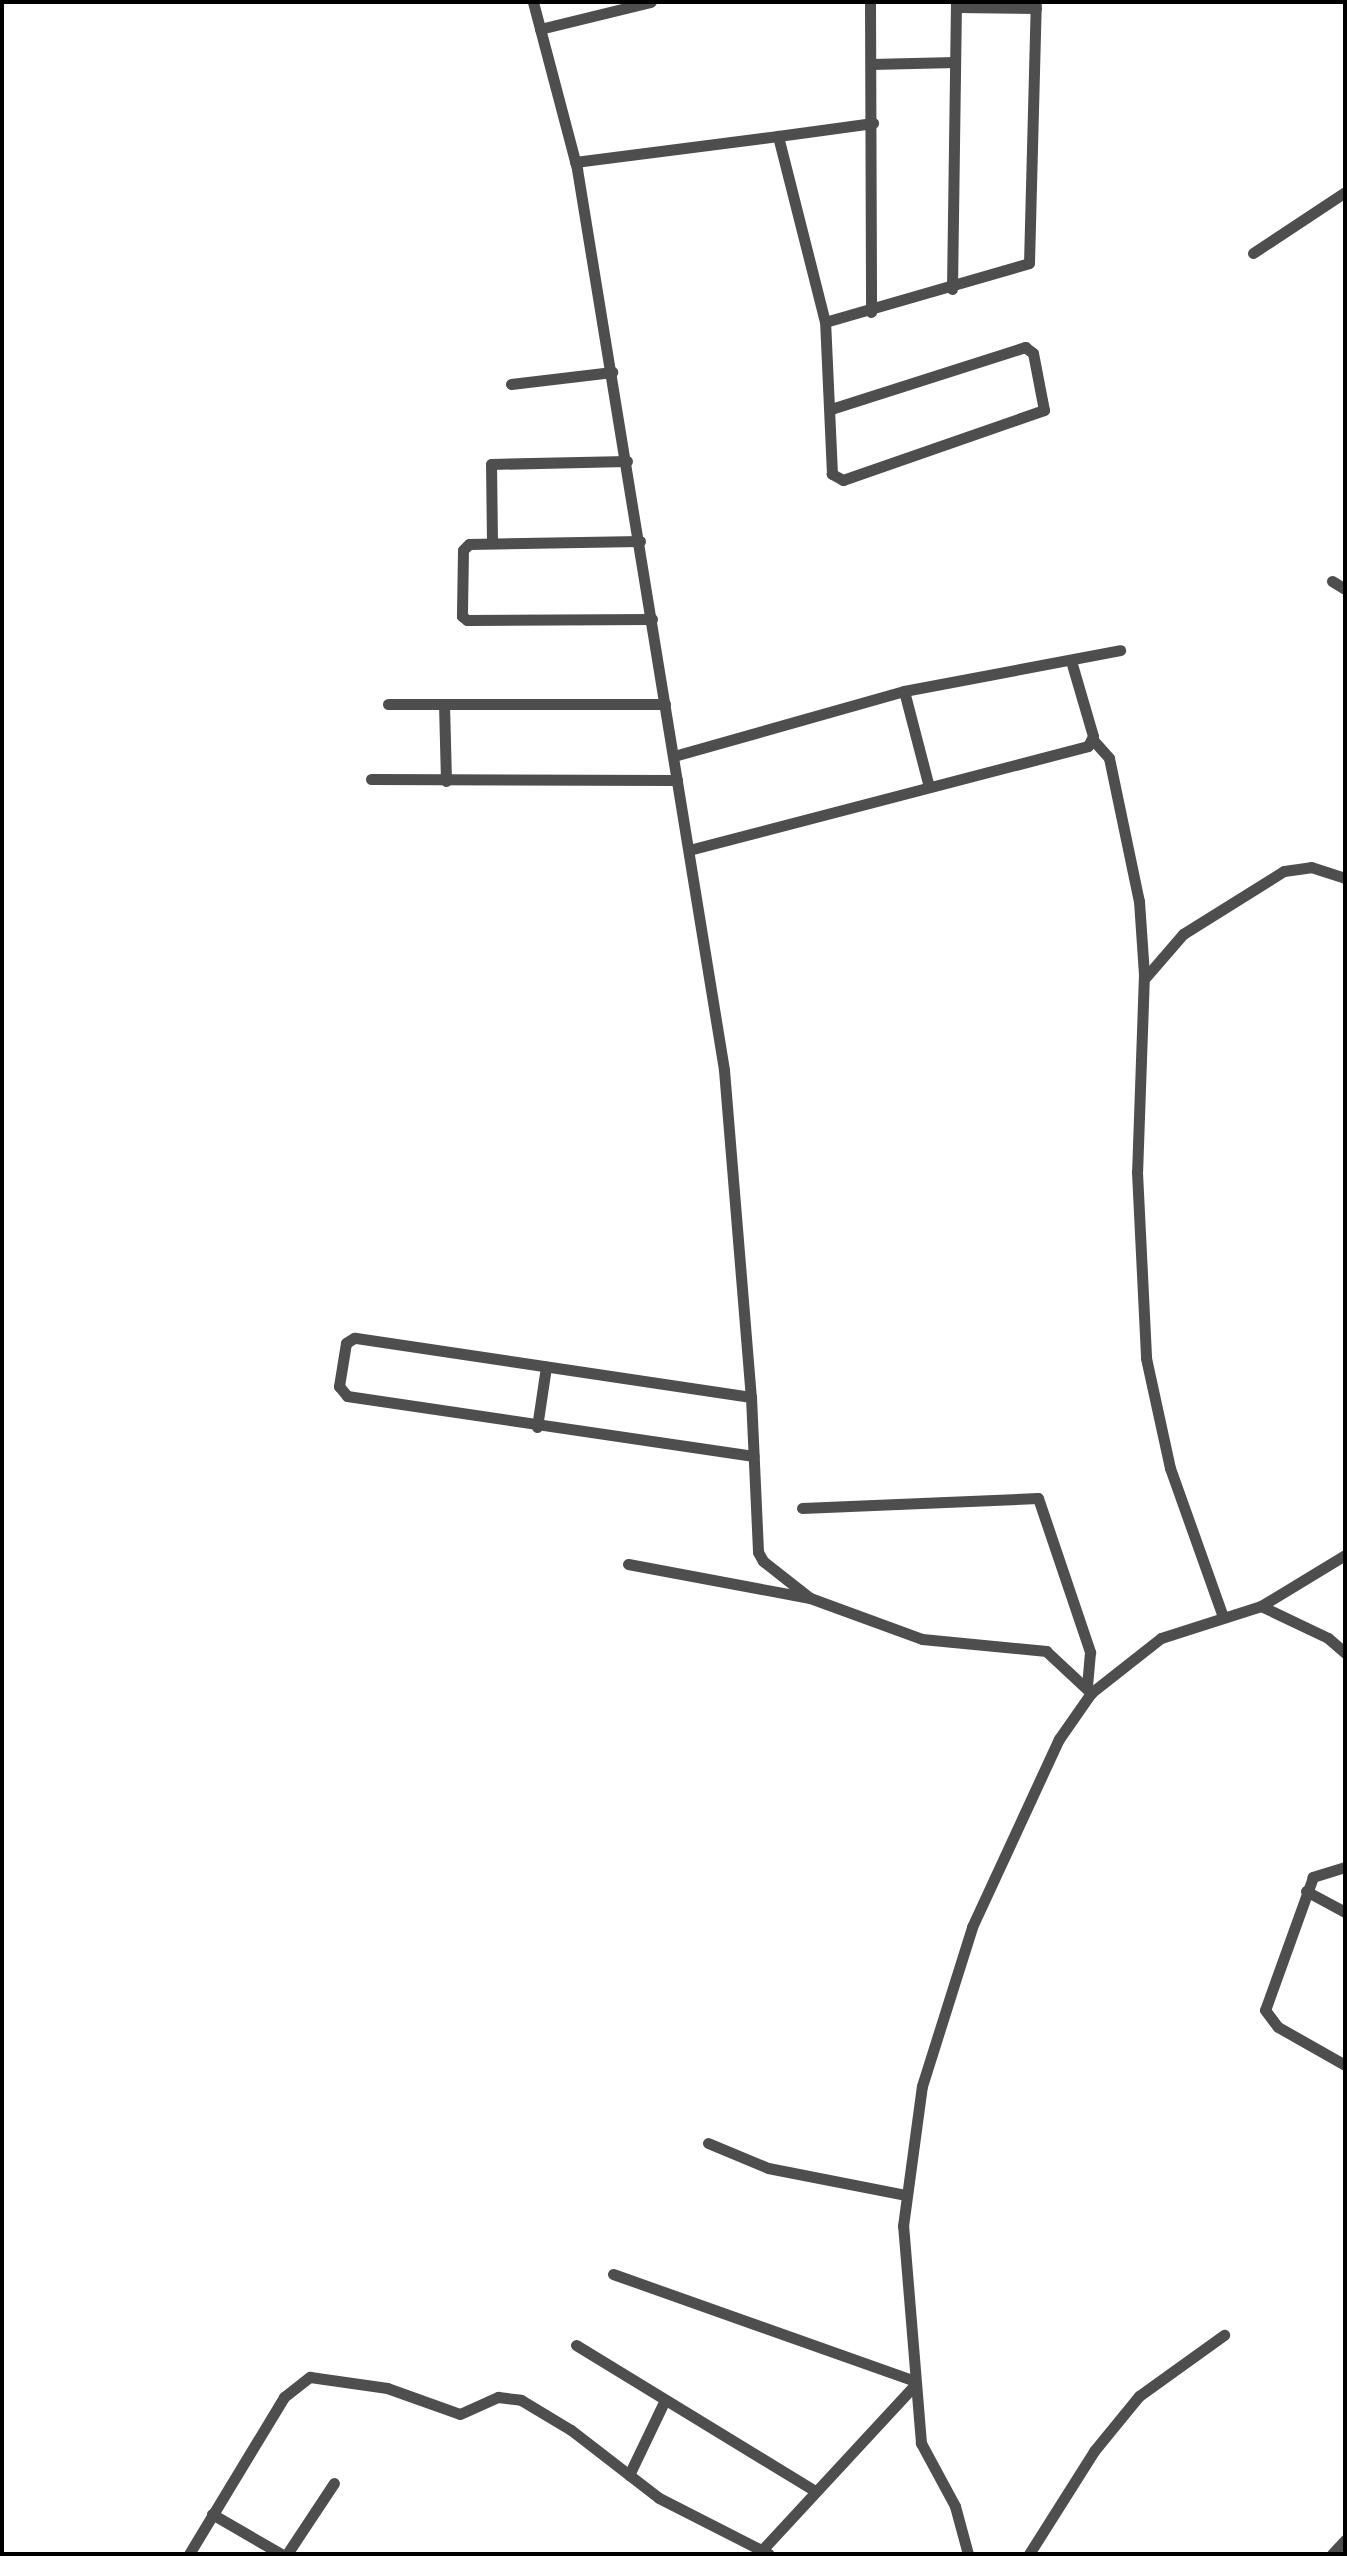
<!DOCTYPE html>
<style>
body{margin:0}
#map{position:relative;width:1347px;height:2556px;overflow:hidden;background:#fff;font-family:Quicksand,sans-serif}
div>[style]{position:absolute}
.minor>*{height:11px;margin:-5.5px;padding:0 5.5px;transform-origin:5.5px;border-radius:5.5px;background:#4e4e4e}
span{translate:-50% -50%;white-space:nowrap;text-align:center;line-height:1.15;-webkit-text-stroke:6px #fff;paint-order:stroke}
.frame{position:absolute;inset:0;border:4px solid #000;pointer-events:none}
</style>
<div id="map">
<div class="minor">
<div style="left:533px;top:2px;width:173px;rotate:75.2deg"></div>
<div style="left:577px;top:169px;width:913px;rotate:80.73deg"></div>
<div style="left:724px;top:1070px;width:328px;rotate:85.3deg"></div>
<div style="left:751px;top:1397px;width:155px;rotate:87.4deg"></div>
<div style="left:758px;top:1552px;width:10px;rotate:61deg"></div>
<div style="left:763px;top:1561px;width:60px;rotate:38.2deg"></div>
<div style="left:870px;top:2px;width:310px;rotate:89.8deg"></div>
<div style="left:956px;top:7px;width:80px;rotate:0.7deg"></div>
<div style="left:540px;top:29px;width:114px;rotate:-13.7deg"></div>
<div style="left:871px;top:64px;width:84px;rotate:-1.4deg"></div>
<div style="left:575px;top:162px;width:205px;rotate:-7.3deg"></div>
<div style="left:1253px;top:253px;width:110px;rotate:-33.5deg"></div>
<div style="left:952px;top:289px;width:287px;rotate:-89.2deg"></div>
<div style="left:825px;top:322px;width:212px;rotate:-16.1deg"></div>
<div style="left:1029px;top:263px;width:261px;rotate:-88.5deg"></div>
<div style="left:511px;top:384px;width:102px;rotate:-6.8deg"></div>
<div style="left:831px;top:409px;width:204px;rotate:-17.7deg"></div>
<div style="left:1025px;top:347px;width:10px;rotate:37deg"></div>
<div style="left:1033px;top:353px;width:58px;rotate:79.1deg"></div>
<div style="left:1044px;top:410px;width:213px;rotate:160.8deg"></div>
<div style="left:843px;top:480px;width:13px;rotate:-151deg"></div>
<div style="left:832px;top:474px;width:152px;rotate:-92.6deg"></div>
<div style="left:825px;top:322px;width:192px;rotate:-104.2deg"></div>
<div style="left:778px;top:136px;width:96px;rotate:-7.8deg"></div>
<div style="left:640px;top:541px;width:171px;rotate:179deg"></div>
<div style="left:469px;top:544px;width:8px;rotate:135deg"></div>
<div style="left:463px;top:550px;width:66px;rotate:90.9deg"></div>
<div style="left:462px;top:616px;width:6px;rotate:39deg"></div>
<div style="left:467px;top:620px;width:185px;rotate:-0.3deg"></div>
<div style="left:492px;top:543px;width:79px;rotate:-90.7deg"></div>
<div style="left:491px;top:464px;width:136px;rotate:-1.3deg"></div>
<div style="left:1332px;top:581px;width:15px;rotate:32deg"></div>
<div style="left:904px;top:691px;width:99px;rotate:75.4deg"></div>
<div style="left:388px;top:704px;width:277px"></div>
<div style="left:444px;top:704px;width:77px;rotate:88.5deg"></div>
<div style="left:1093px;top:740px;width:24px;rotate:48deg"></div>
<div style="left:1109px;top:758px;width:146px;rotate:78.2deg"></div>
<div style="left:1139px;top:901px;width:73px;rotate:86.1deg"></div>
<div style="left:1144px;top:974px;width:198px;rotate:92deg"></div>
<div style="left:1137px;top:1172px;width:186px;rotate:87.2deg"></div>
<div style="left:1146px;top:1358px;width:113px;rotate:77.7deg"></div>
<div style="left:1170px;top:1468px;width:158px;rotate:70.4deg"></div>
<div style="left:674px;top:756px;width:239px;rotate:-15.8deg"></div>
<div style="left:904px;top:691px;width:220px;rotate:-10.7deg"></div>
<div style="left:371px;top:779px;width:306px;rotate:0.2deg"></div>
<div style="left:689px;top:850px;width:412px;rotate:-14.6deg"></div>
<div style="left:1088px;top:746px;width:11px;rotate:-63deg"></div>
<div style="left:1093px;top:736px;width:78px;rotate:-106.3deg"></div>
<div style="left:1145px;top:978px;width:58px;rotate:-49.2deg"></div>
<div style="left:1183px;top:934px;width:119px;rotate:-32deg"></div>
<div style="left:1284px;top:871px;width:27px;rotate:-8deg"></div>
<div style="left:1311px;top:867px;width:36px;rotate:18deg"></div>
<div style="left:751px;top:1397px;width:401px;rotate:-171.5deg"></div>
<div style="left:354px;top:1338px;width:9px;rotate:148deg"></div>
<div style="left:346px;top:1343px;width:44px;rotate:99.2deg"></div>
<div style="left:339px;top:1386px;width:13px;rotate:51deg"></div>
<div style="left:347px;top:1396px;width:411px;rotate:8.4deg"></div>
<div style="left:537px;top:1427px;width:61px;rotate:-81.5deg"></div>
<div style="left:802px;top:1508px;width:236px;rotate:-2.4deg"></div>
<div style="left:1038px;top:1498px;width:163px;rotate:71.3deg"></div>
<div style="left:1090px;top:1652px;width:35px;rotate:95deg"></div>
<div style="left:628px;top:1564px;width:185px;rotate:10.6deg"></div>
<div style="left:810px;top:1598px;width:119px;rotate:20.1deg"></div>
<div style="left:922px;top:1639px;width:125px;rotate:5.5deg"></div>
<div style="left:1046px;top:1651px;width:62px;rotate:43deg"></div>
<div style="left:1261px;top:1606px;width:74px;rotate:25.5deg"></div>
<div style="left:1328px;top:1638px;width:23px;rotate:41deg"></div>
<div style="left:1345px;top:1867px;width:34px;rotate:163deg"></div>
<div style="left:1313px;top:1877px;width:141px;rotate:109.8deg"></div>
<div style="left:1265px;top:2010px;width:21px;rotate:53deg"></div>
<div style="left:1278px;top:2027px;width:77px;rotate:29.6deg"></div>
<div style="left:1306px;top:1891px;width:44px;rotate:28.3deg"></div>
<div style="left:708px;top:2143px;width:65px;rotate:22.6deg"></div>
<div style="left:768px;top:2168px;width:141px;rotate:11.1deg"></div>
<div style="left:613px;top:2274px;width:317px;rotate:19.5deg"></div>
<div style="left:576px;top:2345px;width:280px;rotate:31.4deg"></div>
<div style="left:629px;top:2475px;width:83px;rotate:-64.4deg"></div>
<div style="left:212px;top:2514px;width:80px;rotate:30.1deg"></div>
<div style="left:763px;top:2549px;width:221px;rotate:-47.2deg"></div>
<div style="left:189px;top:2554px;width:184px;rotate:-58.8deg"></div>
<div style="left:284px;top:2397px;width:33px;rotate:-38deg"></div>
<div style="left:310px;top:2377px;width:78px;rotate:8.1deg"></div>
<div style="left:387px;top:2388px;width:77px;rotate:19.6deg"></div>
<div style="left:460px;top:2414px;width:42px;rotate:-24.1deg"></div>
<div style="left:498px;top:2397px;width:23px;rotate:7deg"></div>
<div style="left:521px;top:2400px;width:58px;rotate:31deg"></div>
<div style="left:571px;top:2430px;width:111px;rotate:37.7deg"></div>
<div style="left:659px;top:2498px;width:123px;rotate:27deg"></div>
<div style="left:287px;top:2554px;width:85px;rotate:-56.5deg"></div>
<div style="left:968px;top:2554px;width:50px;rotate:-105.2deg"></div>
<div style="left:955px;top:2506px;width:72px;rotate:-118.4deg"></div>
<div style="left:921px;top:2443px;width:218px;rotate:-94.7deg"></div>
<div style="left:903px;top:2226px;width:141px;rotate:-82.3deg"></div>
<div style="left:922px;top:2086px;width:167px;rotate:-72.5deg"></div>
<div style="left:972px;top:1927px;width:207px;rotate:-65.2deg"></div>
<div style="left:1059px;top:1739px;width:56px;rotate:-55.2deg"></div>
<div style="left:1091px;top:1693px;width:89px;rotate:-38.2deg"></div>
<div style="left:1161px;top:1638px;width:105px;rotate:-17.7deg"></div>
<div style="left:1261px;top:1606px;width:98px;rotate:-31.3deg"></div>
<div style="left:1029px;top:2554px;width:122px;rotate:-57.7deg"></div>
<div style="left:1094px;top:2451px;width:71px;rotate:-50.7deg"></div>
<div style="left:1139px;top:2396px;width:105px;rotate:-35.7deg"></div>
<div style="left:1332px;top:2554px;width:19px;rotate:-47deg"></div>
</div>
<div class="frame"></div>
</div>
